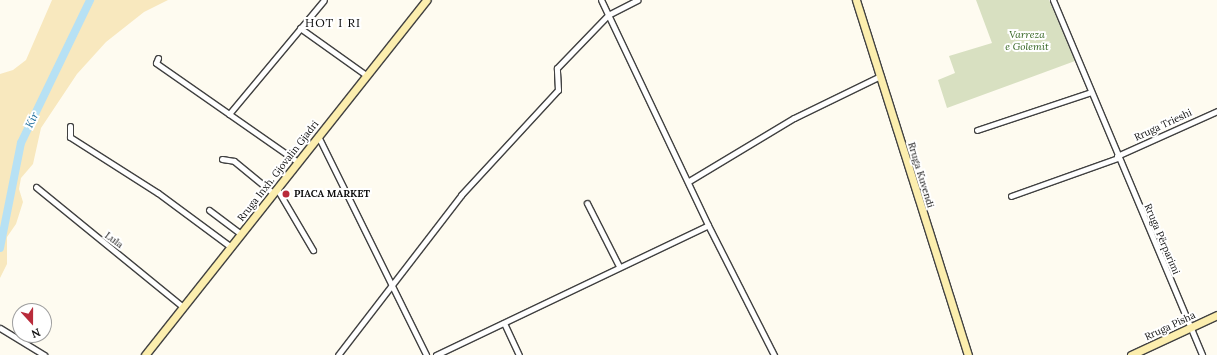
<!DOCTYPE html>
<meta charset="utf-8">
<style>
body{margin:0}
#map{position:relative;width:1217px;height:355px;overflow:hidden;background:#fefbf0;font-family:Lora,serif}
div>[style]{position:absolute}
.sand>*{inset:0;background:#f8e8be}
.cemetery>*{inset:0;background:#d8e0c1}
.river>*{height:8px;margin:-4px;padding:0 4px;transform-origin:4px;border-radius:4px;background:#b7e1f4}
.roads{filter:drop-shadow(1px 0 #414141) drop-shadow(-1px 0 #414141) drop-shadow(0 1px #414141) drop-shadow(0 -1px #414141)}
.street>*{height:5px;margin:-2.5px;padding:0 2.5px;transform-origin:2.5px;border-radius:2.5px;background:#fff}
.secondary>*{height:7px;margin:-3.5px;padding:0 3.5px;transform-origin:3.5px;border-radius:3.5px;background:#fceeae}
.dots>*{width:11px;height:11px;translate:-50% -50%;box-sizing:border-box;border:2px solid #fff;border-radius:50%}
span{translate:-50% -50%;white-space:nowrap;text-align:center;line-height:1.15;-webkit-text-stroke:4px #fff;paint-order:stroke}
.park-label{font-size:10px;color:#336421;font-style:italic}
.street-label{font-size:10px;color:#0e0e0e}
.poi-label{font-size:10px;color:#0e0e0e;font-weight:700}
.left{translate:0 -50%;text-align:left}
.water-label{font-size:11px;color:#1c6c9b;font-style:italic}
.quarter-label{font-size:12px;color:#0e0e0e;letter-spacing:1px}
.north{position:absolute;left:12px;top:303px;width:40px;height:40px;box-sizing:border-box;background:#fff;border:1px solid #9f9f9f;border-radius:50%;rotate:159deg;font-size:11px;font-weight:700;line-height:16px;text-align:center;color:#0e0e0e}
.north::after{content:'';display:block;margin:auto;width:14px;height:18px;background:#b92b3b;clip-path:polygon(50% 0,100% 100%,50% 72%,0 100%)}
</style>
<div id="map">
<div class="sand">
<div style="clip-path:polygon(52px 0,168px 0,144px 12px,106px 42px,77px 74px,41px 128px,33px 164px,21px 178px,19px 189px,23px 202px,16px 224px,7px 237px,7px 264px,0 278px,0 74px,13px 70px,26px 60px)"></div>
</div>
<div class="cemetery">
<div style="clip-path:polygon(976px 0,1049px 0,1075px 61px,947px 108px,938px 80px,955px 73px,949px 56px,992px 43px)"></div>
</div>
<div class="river">
<div style="left:0;top:248px;width:107px;rotate:-78.7deg"></div>
<div style="left:21px;top:143px;width:159px;rotate:-64.2deg"></div>
</div>
<div class="roads">
<div class="street">
<div style="left:1053px;top:0;width:385px;rotate:67.2deg"></div>
<div style="left:300px;top:28px;width:81px;rotate:35.5deg"></div>
<div style="left:158px;top:58px;width:5px;rotate:112deg"></div>
<div style="left:156px;top:63px;width:173px;rotate:34.9deg"></div>
<div style="left:229px;top:114px;width:148px;rotate:-50.2deg"></div>
<div style="left:70px;top:126px;width:11px;rotate:90deg"></div>
<div style="left:70px;top:137px;width:104px;rotate:32.5deg"></div>
<div style="left:158px;top:193px;width:91px;rotate:36.5deg"></div>
<div style="left:977px;top:130px;width:120px;rotate:-18.4deg"></div>
<div style="left:318px;top:136px;width:244px;rotate:63.7deg"></div>
<div style="left:1117px;top:156px;width:110px;rotate:-24.2deg"></div>
<div style="left:222px;top:159px;width:12px;rotate:9deg"></div>
<div style="left:234px;top:161px;width:50px;rotate:39.4deg"></div>
<div style="left:689px;top:181px;width:122px;rotate:-31deg"></div>
<div style="left:794px;top:118px;width:96px;rotate:-26deg"></div>
<div style="left:36px;top:187px;width:190px;rotate:39.2deg"></div>
<div style="left:277px;top:189px;width:71px;rotate:59.5deg"></div>
<div style="left:1011px;top:196px;width:114px;rotate:-19.6deg"></div>
<div style="left:587px;top:203px;width:71px;rotate:63.1deg"></div>
<div style="left:209px;top:210px;width:40px;rotate:37deg"></div>
<div style="left:708px;top:225px;width:146px;rotate:63.1deg"></div>
<div style="left:504px;top:323px;width:35px;rotate:65deg"></div>
<div style="left:0;top:328px;width:52px;rotate:31.5deg"></div>
<div style="left:338px;top:355px;width:202px;rotate:-52.4deg"></div>
<div style="left:461px;top:195px;width:143px;rotate:-47.3deg"></div>
<div style="left:558px;top:90px;width:22px;rotate:-93deg"></div>
<div style="left:557px;top:68px;width:74px;rotate:-46.1deg"></div>
<div style="left:608px;top:15px;width:33px;rotate:-27deg"></div>
<div style="left:436px;top:355px;width:301px;rotate:-25.5deg"></div>
<div style="left:708px;top:225px;width:249px;rotate:-115.4deg"></div>
</div>
<div class="secondary">
<div style="left:856px;top:0;width:372px;rotate:72.5deg"></div>
<div style="left:145px;top:355px;width:453px;rotate:-51.6deg"></div>
<div style="left:1131px;top:355px;width:95px;rotate:-24.9deg"></div>
</div>
</div>
<div class="dots">
<div style="left:286px;top:194px;background:#b92b3b"></div>
</div>
<div class="park-label">
<span style="left:1027px;top:40px">Varreza<br>e Golemit</span>
</div>
<div class="street-label">
<span style="left:1163px;top:125px;rotate:-25deg">Rruga Trieshi</span>
<span style="left:278px;top:171px;rotate:-52deg">Rruga Inxh. Gjovalin Gjadri</span>
<span style="left:921px;top:175px;rotate:73deg">Rruga Kuvendi</span>
<span style="left:1162px;top:239px;rotate:67deg">Rruga Përparimi</span>
<span style="left:114px;top:240px;rotate:36deg">Lula</span>
<span style="left:1170px;top:326px;rotate:-25deg">Rruga Pisha</span>
</div>
<div class="poi-label">
<span class="left" style="left:294px;top:194px">PIACA MARKET</span>
</div>
<div class="water-label">
<span style="left:32px;top:120px;rotate:-64deg">Kir</span>
</div>
<div class="quarter-label">
<span style="left:333px;top:23px">HOT I RI</span>
</div>
<div class="north">N</div>
</div>
